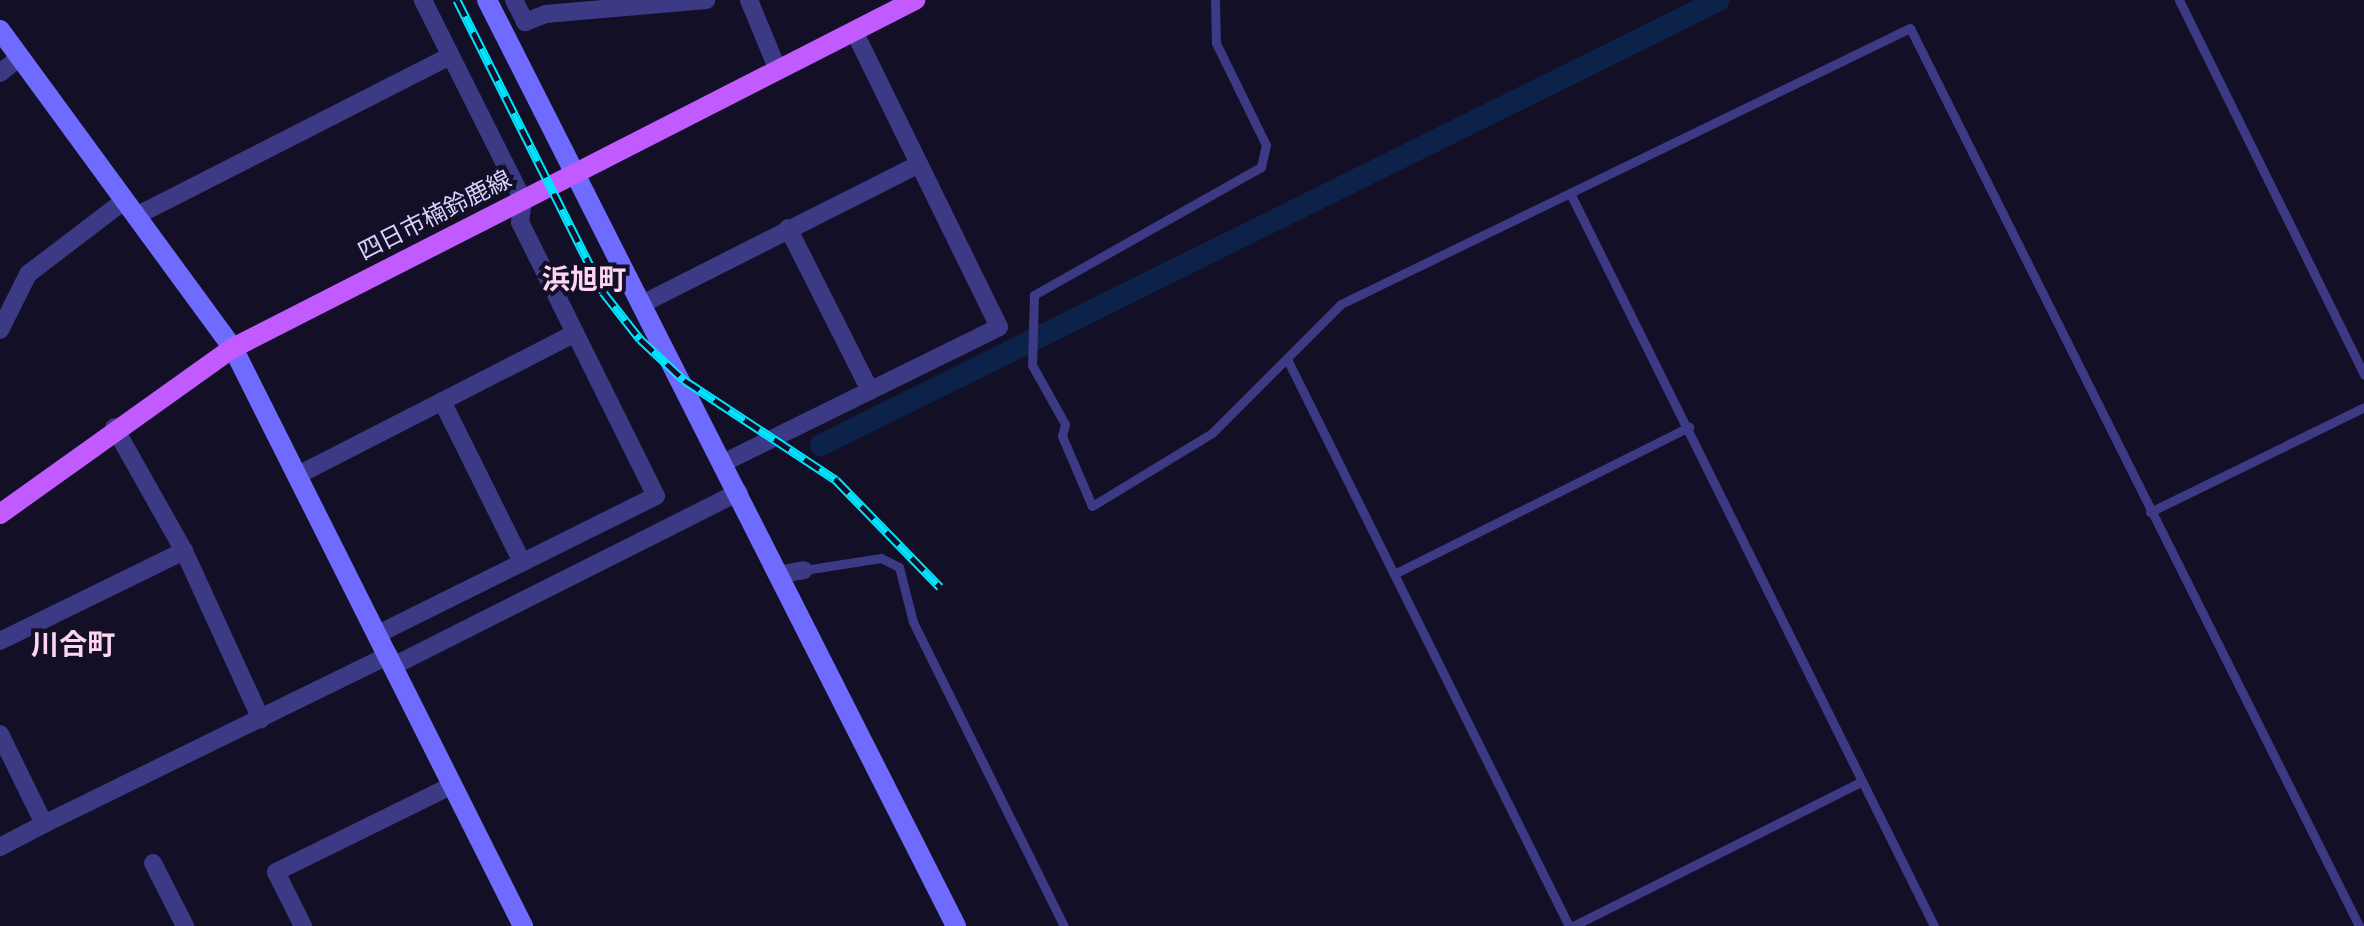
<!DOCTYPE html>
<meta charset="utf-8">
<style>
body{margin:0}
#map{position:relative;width:2364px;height:926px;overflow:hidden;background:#130f26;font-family:"Fira Sans Condensed","Noto Sans JP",sans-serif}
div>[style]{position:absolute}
.canal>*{height:22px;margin:-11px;padding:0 11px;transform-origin:11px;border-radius:11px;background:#0c2248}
.lane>*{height:9px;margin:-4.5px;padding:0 4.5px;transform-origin:4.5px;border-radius:4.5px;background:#3d3a85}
.street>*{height:18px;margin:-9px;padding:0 9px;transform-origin:9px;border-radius:9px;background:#3d3a85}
.secondary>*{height:20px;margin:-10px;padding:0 10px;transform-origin:10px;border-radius:10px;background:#6f6bff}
.primary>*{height:20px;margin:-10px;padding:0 10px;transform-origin:10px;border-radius:10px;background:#c25bff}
.rail>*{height:9px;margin-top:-4.5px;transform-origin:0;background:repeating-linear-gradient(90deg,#130f26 0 18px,#00e5ff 0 36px);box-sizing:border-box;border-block:2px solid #00e5ff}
span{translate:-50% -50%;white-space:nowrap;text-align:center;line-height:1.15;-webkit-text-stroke:8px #130f26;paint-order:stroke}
.street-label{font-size:24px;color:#d9d4ff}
.quarter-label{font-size:28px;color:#ffd6f0;font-weight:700}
</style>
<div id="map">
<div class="canal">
<div style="left:821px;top:445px;width:1002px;rotate:-26.36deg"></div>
</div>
<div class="lane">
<div style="left:1215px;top:0;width:43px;rotate:88.7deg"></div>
<div style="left:1216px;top:43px;width:114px;rotate:63.9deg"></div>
<div style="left:1266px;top:145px;width:23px;rotate:103deg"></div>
<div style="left:1261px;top:167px;width:261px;rotate:150.6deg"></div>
<div style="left:1034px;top:295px;width:70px;rotate:91.6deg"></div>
<div style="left:1032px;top:365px;width:68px;rotate:60.8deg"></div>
<div style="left:1065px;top:424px;width:12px;rotate:104deg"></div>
<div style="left:1062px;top:436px;width:76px;rotate:66.8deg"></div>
<div style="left:1092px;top:506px;width:140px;rotate:-31.3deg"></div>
<div style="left:1212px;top:433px;width:182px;rotate:-45deg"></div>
<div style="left:1341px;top:304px;width:632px;rotate:-25.88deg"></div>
<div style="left:1910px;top:28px;width:1004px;rotate:63.43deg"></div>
<div style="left:2179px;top:0;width:418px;rotate:63.7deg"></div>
<div style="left:1572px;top:197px;width:814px;rotate:63.59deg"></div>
<div style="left:1287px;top:359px;width:633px;rotate:63.56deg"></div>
<div style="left:2150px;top:512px;width:238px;rotate:-26.1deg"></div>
<div style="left:804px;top:570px;width:78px;rotate:-8.9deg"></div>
<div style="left:881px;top:558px;width:20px;rotate:27deg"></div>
<div style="left:899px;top:567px;width:57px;rotate:75.7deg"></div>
<div style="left:913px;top:622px;width:339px;rotate:63.6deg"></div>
<div style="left:1394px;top:574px;width:330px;rotate:-26.5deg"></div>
<div style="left:1573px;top:926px;width:323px;rotate:-26.6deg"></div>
</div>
<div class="street">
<div style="left:514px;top:0;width:25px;rotate:63deg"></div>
<div style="left:525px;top:22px;width:22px;rotate:-21deg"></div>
<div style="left:546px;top:14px;width:161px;rotate:-5deg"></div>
<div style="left:749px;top:0;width:74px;rotate:67.6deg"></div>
<div style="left:0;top:73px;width:26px;rotate:-39deg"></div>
<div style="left:136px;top:216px;width:352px;rotate:-27deg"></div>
<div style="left:788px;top:228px;width:182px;rotate:63.2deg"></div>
<div style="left:646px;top:302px;width:304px;rotate:-26.8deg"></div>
<div style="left:0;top:330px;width:63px;rotate:-63.4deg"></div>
<div style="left:28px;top:274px;width:122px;rotate:-37.3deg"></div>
<div style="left:442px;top:401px;width:180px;rotate:63.6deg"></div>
<div style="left:725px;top:462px;width:305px;rotate:-26.2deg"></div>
<div style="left:999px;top:327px;width:330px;rotate:-116.1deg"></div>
<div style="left:298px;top:475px;width:311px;rotate:-27.1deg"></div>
<div style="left:184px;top:551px;width:185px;rotate:65.4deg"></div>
<div style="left:782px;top:574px;width:22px;rotate:-10deg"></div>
<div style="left:378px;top:634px;width:310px;rotate:-26.4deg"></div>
<div style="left:656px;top:496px;width:306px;rotate:-116.4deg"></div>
<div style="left:520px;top:222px;width:22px;rotate:-82deg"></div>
<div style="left:523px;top:200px;width:224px;rotate:-116.6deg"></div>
<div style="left:0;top:641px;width:205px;rotate:-26.1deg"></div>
<div style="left:184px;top:551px;width:142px;rotate:-119.4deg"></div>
<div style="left:393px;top:666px;width:387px;rotate:-26.7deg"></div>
<div style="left:0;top:734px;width:100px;rotate:63.9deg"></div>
<div style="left:44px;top:824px;width:384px;rotate:-26.1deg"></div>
<div style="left:0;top:847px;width:50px;rotate:-27.6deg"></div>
<div style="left:153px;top:863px;width:71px;rotate:63.1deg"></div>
<div style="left:303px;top:926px;width:60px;rotate:-116.6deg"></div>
<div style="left:276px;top:872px;width:197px;rotate:-26.2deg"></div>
</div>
<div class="secondary">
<div style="left:487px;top:0;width:1038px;rotate:63.14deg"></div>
<div style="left:0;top:30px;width:394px;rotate:53.8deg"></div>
<div style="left:233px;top:348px;width:647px;rotate:63.36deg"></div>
</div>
<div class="primary">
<div style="left:0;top:514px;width:286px;rotate:-35.5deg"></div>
<div style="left:233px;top:348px;width:766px;rotate:-27.03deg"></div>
</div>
<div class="rail">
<div style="left:457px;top:0;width:326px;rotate:63.4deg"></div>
<div style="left:603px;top:292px;width:60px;rotate:51.8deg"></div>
<div style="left:640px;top:339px;width:60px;rotate:43deg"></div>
<div style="left:684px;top:380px;width:182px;rotate:33.3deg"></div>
<div style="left:836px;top:480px;width:149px;rotate:45.8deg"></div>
</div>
<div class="street-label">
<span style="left:435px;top:216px;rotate:-27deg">四日市楠鈴鹿線</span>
</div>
<div class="quarter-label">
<span style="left:584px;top:280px">浜旭町</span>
<span style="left:73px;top:645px">川合町</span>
</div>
</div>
